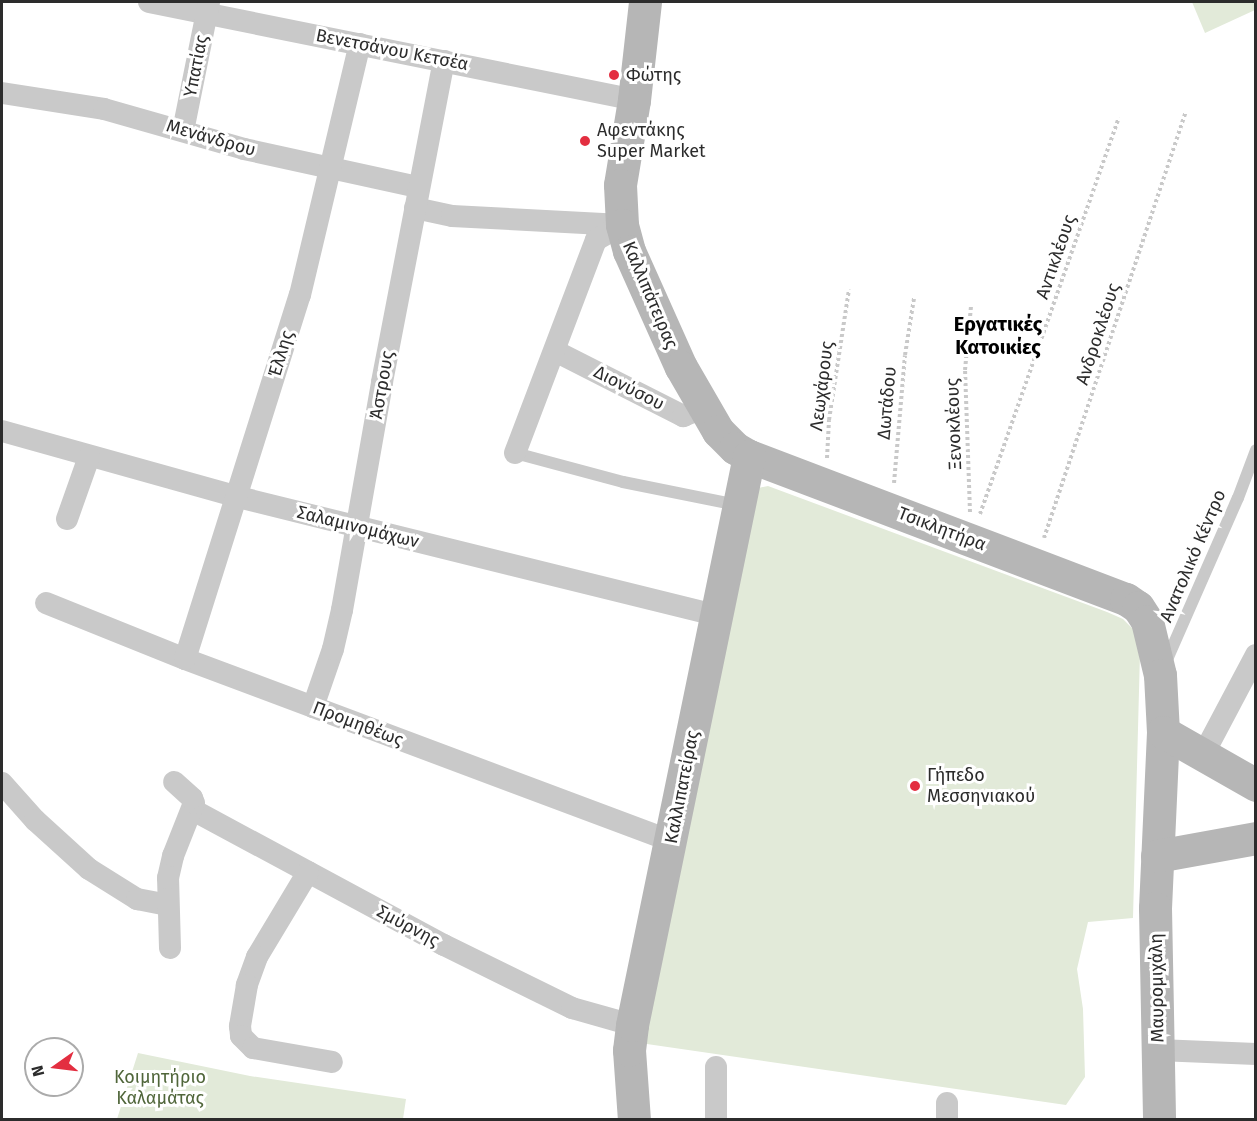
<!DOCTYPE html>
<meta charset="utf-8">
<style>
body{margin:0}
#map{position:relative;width:1257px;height:1121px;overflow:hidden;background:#fff;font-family:"Fira Sans",sans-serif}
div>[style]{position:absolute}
.green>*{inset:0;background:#e2ead9}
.path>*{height:4px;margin-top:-2px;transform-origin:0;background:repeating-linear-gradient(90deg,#c9c9c9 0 3px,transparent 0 6px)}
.lane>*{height:12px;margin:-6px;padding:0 6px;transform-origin:6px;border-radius:6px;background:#c9c9c9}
.street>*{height:22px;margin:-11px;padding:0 11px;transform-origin:11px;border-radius:11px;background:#c9c9c9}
.secondary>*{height:33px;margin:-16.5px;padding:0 16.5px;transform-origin:16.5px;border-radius:16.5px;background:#b6b6b6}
.dots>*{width:16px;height:16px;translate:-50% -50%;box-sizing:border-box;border:3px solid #fff;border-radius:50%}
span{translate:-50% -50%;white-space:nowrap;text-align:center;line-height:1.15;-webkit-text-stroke:6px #fff;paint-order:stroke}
.street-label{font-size:18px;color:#2c2c2c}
.poi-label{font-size:18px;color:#2c2c2c}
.left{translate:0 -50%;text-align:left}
.park-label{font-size:18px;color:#50663a}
.neighbourhood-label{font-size:20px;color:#000;font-weight:700}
.frame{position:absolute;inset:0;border:3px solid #2c2c2c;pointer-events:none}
.north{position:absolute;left:24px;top:1037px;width:60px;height:60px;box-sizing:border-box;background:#fff;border:2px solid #ababab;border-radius:50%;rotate:256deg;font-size:16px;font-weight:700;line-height:24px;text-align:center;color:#2c2c2c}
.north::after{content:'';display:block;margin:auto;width:21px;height:27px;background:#e32e40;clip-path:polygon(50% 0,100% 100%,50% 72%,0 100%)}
</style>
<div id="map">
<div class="green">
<div style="clip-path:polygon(1192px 2px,1255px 2px,1255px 10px,1205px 33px)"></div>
<div style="clip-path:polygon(768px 486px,1107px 612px,1123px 619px,1134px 630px,1140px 653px,1133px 918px,1088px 922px,1077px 969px,1083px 1009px,1085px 1077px,1066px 1105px,640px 1043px,758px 488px)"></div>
<div style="clip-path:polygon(138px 1053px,250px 1076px,406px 1099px,403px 1119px,117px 1119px)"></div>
</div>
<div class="path">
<div style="left:827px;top:458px;width:38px;rotate:-87deg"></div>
<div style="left:829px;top:420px;width:132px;rotate:-81.3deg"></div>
<div style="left:894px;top:483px;width:128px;rotate:-85.1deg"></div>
<div style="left:905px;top:355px;width:58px;rotate:-81deg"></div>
<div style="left:970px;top:512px;width:142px;rotate:-92deg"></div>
<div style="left:965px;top:370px;width:64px;rotate:-84.6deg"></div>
<div style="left:980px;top:514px;width:420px;rotate:-70.7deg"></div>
<div style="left:1044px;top:538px;width:449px;rotate:-71.6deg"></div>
</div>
<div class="lane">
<div style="left:515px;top:453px;width:112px;rotate:15deg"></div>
<div style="left:623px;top:482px;width:116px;rotate:11.4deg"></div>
<div style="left:1165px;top:664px;width:181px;rotate:-66.3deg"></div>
<div style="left:1238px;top:498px;width:51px;rotate:-69.4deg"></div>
</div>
<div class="street">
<div style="left:149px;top:2px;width:495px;rotate:11.4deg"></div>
<div style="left:2px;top:93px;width:103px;rotate:8.9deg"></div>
<div style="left:104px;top:109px;width:146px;rotate:15.9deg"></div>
<div style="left:244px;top:149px;width:179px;rotate:12.3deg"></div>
<div style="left:183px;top:131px;width:132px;rotate:-78.6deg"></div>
<div style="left:415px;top:208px;width:38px;rotate:12deg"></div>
<div style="left:452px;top:216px;width:170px;rotate:3deg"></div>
<div style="left:555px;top:351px;width:144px;rotate:26.9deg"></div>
<div style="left:683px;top:416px;width:22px;rotate:-22deg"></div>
<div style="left:2px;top:431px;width:245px;rotate:15.6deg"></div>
<div style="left:238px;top:497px;width:492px;rotate:13.9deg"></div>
<div style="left:515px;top:453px;width:228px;rotate:-69.2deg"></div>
<div style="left:596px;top:240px;width:30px;rotate:-30deg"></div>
<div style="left:67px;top:519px;width:66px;rotate:-70.5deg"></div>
<div style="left:46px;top:603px;width:150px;rotate:21.9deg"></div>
<div style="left:185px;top:659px;width:519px;rotate:20.53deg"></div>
<div style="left:185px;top:659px;width:382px;rotate:-72.5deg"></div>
<div style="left:300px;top:295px;width:258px;rotate:-76.6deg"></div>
<div style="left:313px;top:707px;width:61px;rotate:-71deg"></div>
<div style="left:333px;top:649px;width:40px;rotate:-77deg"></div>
<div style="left:342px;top:610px;width:231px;rotate:-80deg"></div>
<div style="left:382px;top:382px;width:327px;rotate:-79.1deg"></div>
<div style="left:1203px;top:755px;width:113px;rotate:-62.1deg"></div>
<div style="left:2px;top:783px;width:50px;rotate:48.3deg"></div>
<div style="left:35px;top:820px;width:73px;rotate:42.2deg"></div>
<div style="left:89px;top:869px;width:57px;rotate:32deg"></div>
<div style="left:137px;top:899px;width:31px;rotate:11deg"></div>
<div style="left:193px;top:810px;width:285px;rotate:28.3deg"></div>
<div style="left:444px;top:945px;width:143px;rotate:26.2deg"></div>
<div style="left:572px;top:1008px;width:62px;rotate:15.8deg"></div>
<div style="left:308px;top:872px;width:99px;rotate:121deg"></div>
<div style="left:257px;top:957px;width:30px;rotate:110deg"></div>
<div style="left:247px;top:985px;width:42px;rotate:99.7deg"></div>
<div style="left:240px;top:1026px;width:10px;rotate:84deg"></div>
<div style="left:241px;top:1036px;width:17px;rotate:45deg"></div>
<div style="left:253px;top:1048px;width:80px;rotate:10deg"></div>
<div style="left:170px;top:948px;width:70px;rotate:-91.6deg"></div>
<div style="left:168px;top:878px;width:23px;rotate:-77deg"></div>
<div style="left:173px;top:856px;width:57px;rotate:-68.4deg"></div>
<div style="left:194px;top:803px;width:5px;rotate:-112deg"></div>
<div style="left:192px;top:798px;width:24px;rotate:-138deg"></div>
<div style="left:1158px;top:1050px;width:98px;rotate:2.3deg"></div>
<div style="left:947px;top:1103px;width:17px;rotate:90deg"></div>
<div style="left:716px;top:1120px;width:53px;rotate:-90deg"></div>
</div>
<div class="secondary">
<div style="left:645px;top:2px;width:99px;rotate:96.4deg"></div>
<div style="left:634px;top:100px;width:86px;rotate:99.4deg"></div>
<div style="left:620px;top:185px;width:40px;rotate:87.1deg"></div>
<div style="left:622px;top:225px;width:27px;rotate:75deg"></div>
<div style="left:629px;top:251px;width:127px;rotate:65.9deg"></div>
<div style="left:681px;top:367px;width:74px;rotate:60deg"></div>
<div style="left:718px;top:431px;width:24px;rotate:45deg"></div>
<div style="left:735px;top:448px;width:16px;rotate:30deg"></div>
<div style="left:749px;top:456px;width:403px;rotate:20.8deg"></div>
<div style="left:1126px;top:599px;width:14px;rotate:34deg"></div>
<div style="left:1138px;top:607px;width:17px;rotate:57deg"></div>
<div style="left:1147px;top:621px;width:56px;rotate:76.5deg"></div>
<div style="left:1160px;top:675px;width:57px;rotate:87deg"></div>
<div style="left:1163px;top:732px;width:176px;rotate:92.6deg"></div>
<div style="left:1155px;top:908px;width:212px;rotate:88.9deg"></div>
<div style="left:1163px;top:732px;width:107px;rotate:29.7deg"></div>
<div style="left:1157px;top:856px;width:101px;rotate:-10.3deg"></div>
<div style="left:634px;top:1120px;width:70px;rotate:-94.1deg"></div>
<div style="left:629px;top:1050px;width:25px;rotate:-83deg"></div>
<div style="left:632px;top:1025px;width:581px;rotate:-78.38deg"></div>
</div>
<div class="dots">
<div style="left:614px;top:75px;background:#e32e40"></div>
<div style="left:585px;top:141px;background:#e32e40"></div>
<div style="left:915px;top:786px;background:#e32e40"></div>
</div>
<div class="street-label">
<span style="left:392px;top:50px;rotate:11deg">Βενετσάνου Κετσέα</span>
<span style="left:196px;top:66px;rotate:-79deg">Υπατίας</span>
<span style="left:211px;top:138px;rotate:16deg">Μενάνδρου</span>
<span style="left:1056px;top:257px;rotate:-71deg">Αντικλέους</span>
<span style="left:650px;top:295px;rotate:67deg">Καλλιπάτειρας</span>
<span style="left:1098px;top:334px;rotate:-72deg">Ανδροκλέους</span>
<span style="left:281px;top:354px;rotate:-73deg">Έλλης</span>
<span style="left:382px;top:385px;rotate:-80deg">Άστρους</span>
<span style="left:822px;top:386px;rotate:-83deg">Λεωχάρους</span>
<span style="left:629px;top:388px;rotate:27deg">Διονύσου</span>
<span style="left:887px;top:403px;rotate:-85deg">Δωτάδου</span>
<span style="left:954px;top:424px;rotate:-92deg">Ξενοκλέους</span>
<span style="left:358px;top:527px;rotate:14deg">Σαλαμινομάχων</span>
<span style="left:942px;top:529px;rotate:21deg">Τσικλητήρα</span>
<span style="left:1193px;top:556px;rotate:-67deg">Ανατολικό Κέντρο</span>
<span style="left:358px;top:724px;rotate:21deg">Προμηθέως</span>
<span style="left:682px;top:787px;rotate:-79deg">Καλλιπατείρας</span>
<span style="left:408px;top:926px;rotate:28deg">Σμύρνης</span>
<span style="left:1157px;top:988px;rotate:-91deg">Μαυρομιχάλη</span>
</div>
<div class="poi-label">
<span class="left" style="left:626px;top:75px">Φώτης</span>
<span class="left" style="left:597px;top:141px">Αφεντάκης<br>Super Market</span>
<span class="left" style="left:927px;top:786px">Γήπεδο<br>Μεσσηνιακού</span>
</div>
<div class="park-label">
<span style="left:160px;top:1088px">Κοιμητήριο<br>Καλαμάτας</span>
</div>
<div class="neighbourhood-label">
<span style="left:998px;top:336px">Εργατικές<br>Κατοικίες</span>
</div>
<div class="frame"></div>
<div class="north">N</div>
</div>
